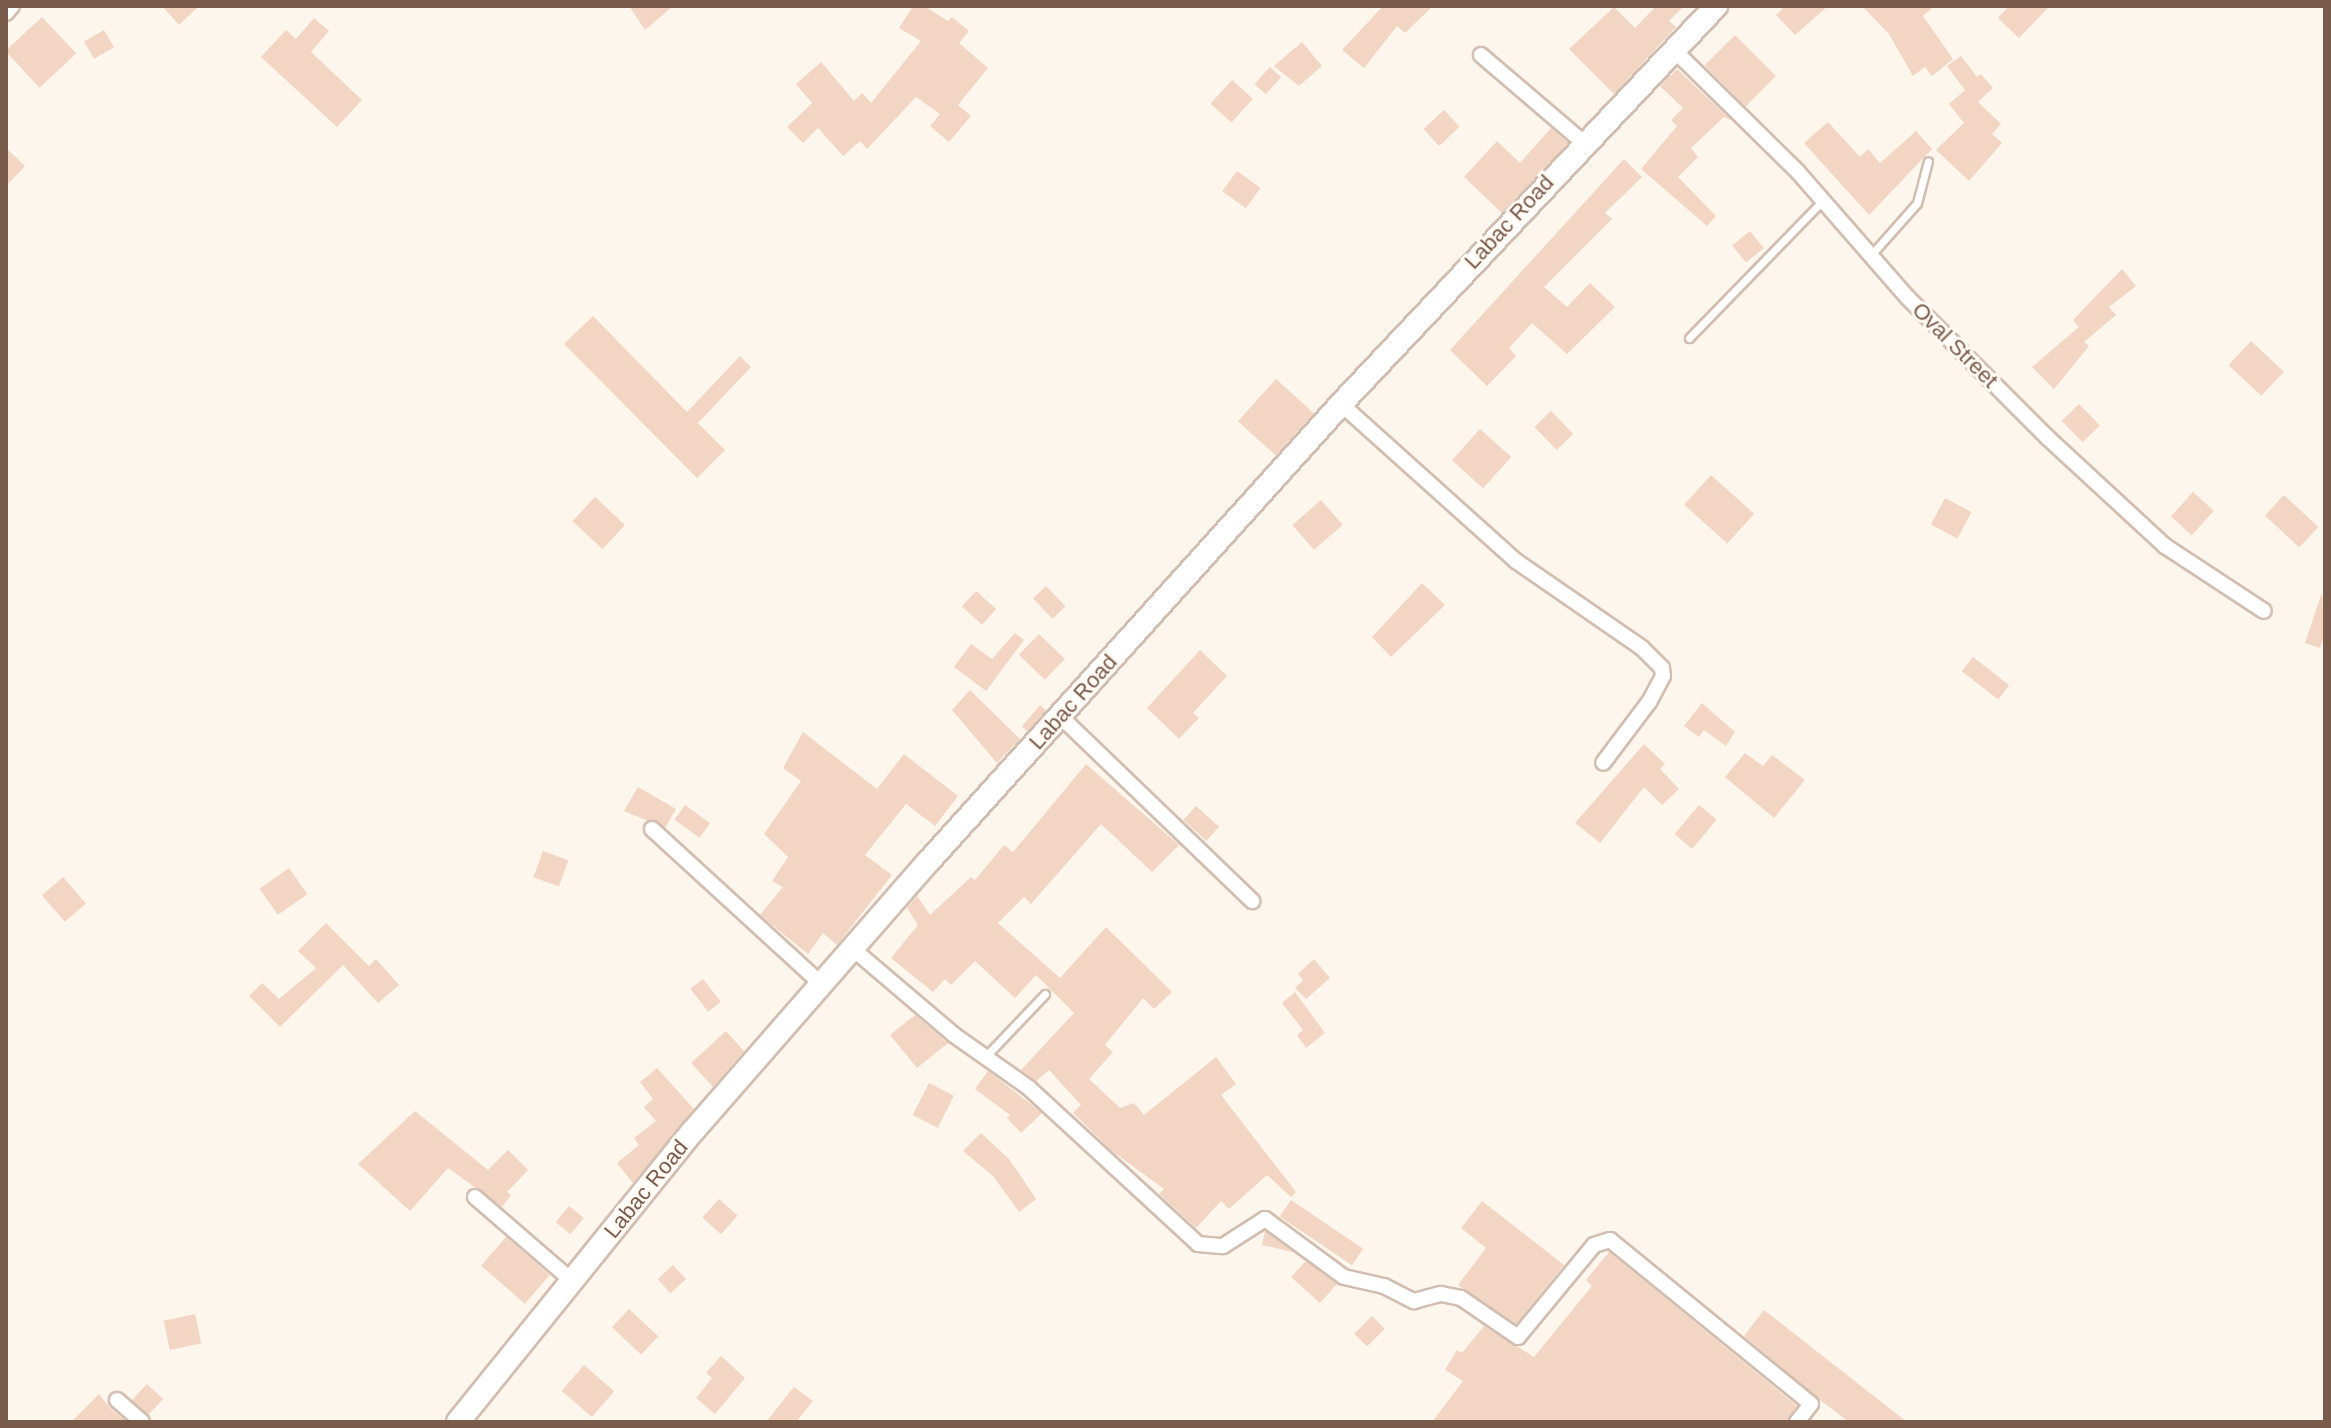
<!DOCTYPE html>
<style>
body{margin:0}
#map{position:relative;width:2331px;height:1428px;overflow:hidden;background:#fdf6ec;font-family:Arial,sans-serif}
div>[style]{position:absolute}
.building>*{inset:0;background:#f3d5c3;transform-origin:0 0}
.roads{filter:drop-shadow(2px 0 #d1beb0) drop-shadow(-2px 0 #d1beb0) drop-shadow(0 2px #d1beb0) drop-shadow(0 -2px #d1beb0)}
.lane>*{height:7px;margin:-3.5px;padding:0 3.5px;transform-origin:3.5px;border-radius:3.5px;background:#fff}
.street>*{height:14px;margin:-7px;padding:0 7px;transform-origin:7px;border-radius:7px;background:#fff}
.secondary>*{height:22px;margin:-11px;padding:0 11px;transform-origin:11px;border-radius:11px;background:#fff}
span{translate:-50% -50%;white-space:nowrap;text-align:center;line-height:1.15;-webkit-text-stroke:6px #fffaf3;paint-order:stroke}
.street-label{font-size:22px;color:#7a5c4d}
.frame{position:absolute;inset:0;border:8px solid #7a5c4d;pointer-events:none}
</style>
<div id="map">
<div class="building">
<div style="clip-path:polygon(162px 6px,199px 6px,179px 25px)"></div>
<div style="clip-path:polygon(629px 6px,673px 6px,645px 30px)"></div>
<div style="clip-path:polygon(913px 6px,924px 6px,948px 21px,952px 17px,969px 31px,959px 43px,988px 68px,958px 105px,971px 116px,949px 142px,930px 126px,940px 114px,916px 97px,867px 149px,860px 141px,843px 156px,818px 128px,803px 143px,787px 127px,812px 103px,796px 84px,821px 62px,854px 101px,862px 93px,871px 103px,921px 41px,899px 28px)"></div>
<div style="clip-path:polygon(1383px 6px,1433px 6px,1405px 33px,1397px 26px,1364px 68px,1342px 50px)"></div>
<div style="clip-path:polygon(1656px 6px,1684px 6px,1669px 21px,1676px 27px,1614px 94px,1569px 49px,1614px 7px,1635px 28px)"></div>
<div style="clip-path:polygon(1785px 6px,1828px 6px,1795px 35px,1776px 15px)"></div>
<div style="clip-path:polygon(1862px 6px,1934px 6px,1923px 16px,1953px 59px,1932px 76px,1925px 67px,1913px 76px,1889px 34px)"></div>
<div style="clip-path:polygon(2009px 6px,2050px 6px,2019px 38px,1998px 18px)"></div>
<div style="left:42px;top:17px;width:50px;height:50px;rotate:47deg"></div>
<div style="clip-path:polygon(314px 18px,329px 31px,311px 52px,362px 100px,337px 127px,261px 57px,286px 30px,296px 39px)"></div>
<div style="left:104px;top:30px;width:20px;height:23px;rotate:60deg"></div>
<div style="left:1735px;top:35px;width:58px;height:43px;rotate:45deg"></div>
<div style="clip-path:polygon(1302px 42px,1322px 66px,1299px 86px,1274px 66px)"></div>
<div style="clip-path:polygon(1961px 56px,1977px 77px,1981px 74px,1993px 88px,1978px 102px,2001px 124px,1992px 134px,2002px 143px,1969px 181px,1936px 150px,1964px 123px,1949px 104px,1965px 90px,1947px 66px)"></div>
<div style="left:1270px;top:67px;width:15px;height:23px;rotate:42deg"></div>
<div style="clip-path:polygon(1677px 69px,1732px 121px,1724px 117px,1691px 148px,1698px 157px,1678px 177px,1716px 216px,1707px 226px,1641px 169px,1677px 126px,1671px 120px,1683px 108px,1660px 86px)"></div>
<div style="left:1232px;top:80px;width:28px;height:32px;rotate:42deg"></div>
<div style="left:1444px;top:110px;width:23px;height:28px;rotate:47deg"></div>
<div style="clip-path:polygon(1828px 122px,1860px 157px,1868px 149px,1880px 163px,1916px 131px,1932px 149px,1869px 215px,1804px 143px)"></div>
<div style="clip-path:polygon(1551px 128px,1568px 143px,1502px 213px,1464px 177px,1497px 141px,1520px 163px)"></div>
<div style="clip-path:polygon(6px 148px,25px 166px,6px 186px)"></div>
<div style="clip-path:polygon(1624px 159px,1642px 177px,1605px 213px,1612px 219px,1544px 287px,1567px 307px,1590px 283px,1615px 307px,1567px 354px,1532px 323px,1509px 348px,1516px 356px,1487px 386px,1450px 350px)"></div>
<div style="left:1237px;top:171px;width:29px;height:25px;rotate:36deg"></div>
<div style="left:1750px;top:231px;width:22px;height:23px;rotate:51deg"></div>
<div style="clip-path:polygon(2122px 269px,2136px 286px,2109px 307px,2116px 315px,2084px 342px,2089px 346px,2054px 389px,2032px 367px,2079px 327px,2073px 320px)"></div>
<div style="clip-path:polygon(593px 316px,687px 412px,740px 356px,751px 367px,698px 423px,725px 450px,697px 478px,564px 344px)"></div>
<div style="left:2251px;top:341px;width:45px;height:33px;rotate:43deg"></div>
<div style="left:1276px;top:379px;width:51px;height:57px;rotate:42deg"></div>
<div style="left:2079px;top:404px;width:30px;height:24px;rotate:46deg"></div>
<div style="left:1551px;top:411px;width:32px;height:23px;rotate:46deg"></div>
<div style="left:1480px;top:429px;width:42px;height:42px;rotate:42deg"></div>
<div style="left:1711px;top:475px;width:58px;height:40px;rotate:42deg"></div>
<div style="left:2193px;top:492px;width:28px;height:33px;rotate:42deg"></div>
<div style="left:2284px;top:495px;width:47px;height:28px;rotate:43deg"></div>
<div style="left:595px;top:497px;width:41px;height:33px;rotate:43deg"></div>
<div style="left:1945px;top:498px;width:30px;height:30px;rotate:28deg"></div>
<div style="left:1321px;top:500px;width:33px;height:38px;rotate:49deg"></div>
<div style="clip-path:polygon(1422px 583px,1445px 605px,1391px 657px,1372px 637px)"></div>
<div style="left:1046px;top:586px;width:28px;height:18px;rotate:46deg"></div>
<div style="left:976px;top:591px;width:27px;height:21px;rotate:42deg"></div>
<div style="clip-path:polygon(2322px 592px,2325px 633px,2320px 648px,2305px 643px)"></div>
<div style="clip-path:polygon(1015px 633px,1024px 640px,986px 691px,954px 667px,971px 644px,992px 659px)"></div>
<div style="left:1039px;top:634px;width:36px;height:29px;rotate:44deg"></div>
<div style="clip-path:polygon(1200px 650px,1227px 676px,1193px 713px,1199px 718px,1179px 739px,1147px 708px)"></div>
<div style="left:1973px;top:657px;width:46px;height:18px;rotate:38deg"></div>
<div style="clip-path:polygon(970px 690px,1020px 739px,997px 763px,952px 710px)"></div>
<div style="clip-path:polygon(1702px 703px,1735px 732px,1726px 746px,1704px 730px,1699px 737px,1684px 726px)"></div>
<div style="left:1040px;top:705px;width:8px;height:28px;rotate:40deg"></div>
<div style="clip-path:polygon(803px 732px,877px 789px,904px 754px,958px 796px,935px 826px,906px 804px,865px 855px,892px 875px,837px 945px,823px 933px,808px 954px,760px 915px,783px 887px,772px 881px,788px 857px,764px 834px,801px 781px,783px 768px)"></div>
<div style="clip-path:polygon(1644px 744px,1665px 764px,1660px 769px,1679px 789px,1662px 805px,1644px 787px,1600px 843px,1575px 823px)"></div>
<div style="clip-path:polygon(1745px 753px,1763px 766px,1772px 755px,1805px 780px,1774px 818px,1725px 777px)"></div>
<div style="clip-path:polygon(1086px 764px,1179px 845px,1152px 872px,1101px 824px,1031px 904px,1024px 897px,998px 923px,1060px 978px,1106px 927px,1172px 992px,1154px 1009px,1143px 998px,1105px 1045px,1113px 1052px,1089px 1079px,1120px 1108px,1134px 1103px,1144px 1115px,1216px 1057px,1236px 1084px,1221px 1095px,1296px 1192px,1291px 1197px,1267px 1175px,1229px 1209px,1221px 1201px,1196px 1228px,1159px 1194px,1164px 1189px,1112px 1151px,1073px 1113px,1081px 1105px,1049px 1070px,1036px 1081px,1021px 1070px,1074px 1013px,1036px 975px,1015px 998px,975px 961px,951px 985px,945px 979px,933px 992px,891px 958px,918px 925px,907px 908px,917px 896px,930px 915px,971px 877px,975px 880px,1004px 845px,1013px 852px)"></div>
<div style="clip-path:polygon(638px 787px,676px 809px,665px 828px,624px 811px)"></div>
<div style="left:685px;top:805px;width:31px;height:18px;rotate:36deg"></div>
<div style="left:1699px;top:805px;width:23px;height:38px;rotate:40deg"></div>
<div style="left:1196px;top:806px;width:31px;height:19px;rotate:42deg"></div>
<div style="left:543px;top:851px;width:27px;height:28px;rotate:20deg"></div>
<div style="left:289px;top:868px;width:32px;height:36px;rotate:55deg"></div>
<div style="left:63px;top:877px;width:35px;height:28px;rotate:49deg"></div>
<div style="clip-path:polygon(326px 923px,369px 966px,376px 959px,399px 985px,378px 1003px,343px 965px,280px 1027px,249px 996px,262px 983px,279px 999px,316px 968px,298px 951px)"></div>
<div style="clip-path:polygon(1314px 959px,1330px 978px,1306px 999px,1295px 988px,1303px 980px,1298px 974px)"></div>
<div style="left:703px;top:979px;width:29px;height:16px;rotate:52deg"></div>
<div style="clip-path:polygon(1295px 992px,1325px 1033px,1306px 1048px,1297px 1035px,1303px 1030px,1282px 1003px)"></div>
<div style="clip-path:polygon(915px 1015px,948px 1043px,917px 1068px,890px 1035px)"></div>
<div style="clip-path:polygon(726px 1031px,744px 1051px,713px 1087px,691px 1063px)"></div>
<div style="clip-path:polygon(657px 1068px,694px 1109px,633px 1183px,617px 1163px,639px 1145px,634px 1138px,656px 1121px,644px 1107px,653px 1099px,640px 1082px)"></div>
<div style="clip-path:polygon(988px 1071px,1042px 1113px,1021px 1133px,1007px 1118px,1010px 1115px,975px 1089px)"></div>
<div style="left:929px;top:1083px;width:28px;height:36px;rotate:27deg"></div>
<div style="clip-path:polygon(415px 1111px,488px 1170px,508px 1150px,528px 1170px,507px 1192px,511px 1195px,502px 1207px,448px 1168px,410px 1211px,358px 1164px)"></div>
<div style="clip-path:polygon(981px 1133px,1009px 1159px,1036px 1199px,1019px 1212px,993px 1176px,963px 1151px)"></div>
<div style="left:719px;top:1199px;width:25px;height:25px;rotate:42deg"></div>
<div style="left:1291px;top:1200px;width:87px;height:20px;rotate:34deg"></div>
<div style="clip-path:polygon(1482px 1201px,1564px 1265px,1516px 1324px,1458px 1285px,1486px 1248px,1461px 1228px)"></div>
<div style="left:569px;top:1206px;width:19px;height:21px;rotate:39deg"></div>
<div style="clip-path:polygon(1265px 1231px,1293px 1252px,1262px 1245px)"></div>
<div style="left:506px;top:1237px;width:58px;height:38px;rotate:41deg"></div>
<div style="clip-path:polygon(1609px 1252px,1797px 1406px,1786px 1422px,1432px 1422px,1463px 1381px,1445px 1370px,1457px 1350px,1462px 1353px,1484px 1326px,1534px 1357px,1592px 1286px,1586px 1280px)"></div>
<div style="clip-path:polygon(1306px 1261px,1337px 1284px,1320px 1303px,1291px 1277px)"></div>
<div style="left:673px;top:1265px;width:19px;height:21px;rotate:47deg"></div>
<div style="left:629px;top:1309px;width:40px;height:25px;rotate:43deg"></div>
<div style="clip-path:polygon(1764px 1310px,1907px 1422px,1849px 1422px,1820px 1400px,1744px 1336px)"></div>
<div style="left:195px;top:1314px;width:30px;height:32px;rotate:78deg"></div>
<div style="left:1372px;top:1316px;width:18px;height:25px;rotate:45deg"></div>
<div style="clip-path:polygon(721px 1356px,745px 1378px,715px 1414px,696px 1398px,712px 1378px,706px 1373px)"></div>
<div style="left:584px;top:1365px;width:40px;height:34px;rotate:41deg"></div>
<div style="left:147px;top:1384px;width:22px;height:22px;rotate:43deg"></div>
<div style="clip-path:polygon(794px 1387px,813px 1401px,796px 1422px,766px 1422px)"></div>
<div style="clip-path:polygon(99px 1394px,110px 1408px,127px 1422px,71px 1422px)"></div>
</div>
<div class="roads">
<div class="lane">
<div style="left:1871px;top:255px;width:69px;rotate:-48.5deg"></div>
<div style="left:1917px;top:203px;width:43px;rotate:-75.3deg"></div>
<div style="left:1689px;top:338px;width:192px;rotate:-45.8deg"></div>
<div style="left:985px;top:1057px;width:87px;rotate:-46.4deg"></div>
</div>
<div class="street">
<div style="left:6px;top:13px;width:9px;rotate:-49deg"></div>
<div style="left:1673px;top:49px;width:175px;rotate:44.5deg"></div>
<div style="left:1798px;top:172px;width:167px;rotate:48.9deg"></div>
<div style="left:1908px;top:298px;width:198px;rotate:45deg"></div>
<div style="left:2048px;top:438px;width:159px;rotate:42.7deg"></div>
<div style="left:2165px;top:546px;width:118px;rotate:33.3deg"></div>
<div style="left:1481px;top:55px;width:134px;rotate:40.5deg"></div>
<div style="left:1341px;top:404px;width:235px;rotate:41.9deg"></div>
<div style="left:1516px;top:561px;width:153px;rotate:34.6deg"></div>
<div style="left:1642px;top:648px;width:28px;rotate:45deg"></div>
<div style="left:1662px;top:668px;width:8px;rotate:83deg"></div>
<div style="left:1663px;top:676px;width:30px;rotate:118deg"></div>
<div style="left:1649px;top:702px;width:76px;rotate:127deg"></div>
<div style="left:1060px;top:716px;width:267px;rotate:43.9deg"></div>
<div style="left:652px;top:829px;width:229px;rotate:42.5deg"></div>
<div style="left:853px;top:949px;width:133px;rotate:40.4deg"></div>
<div style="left:954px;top:1035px;width:92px;rotate:35.2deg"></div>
<div style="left:1029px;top:1088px;width:230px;rotate:42.7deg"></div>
<div style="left:1198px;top:1244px;width:25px;rotate:5deg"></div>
<div style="left:1223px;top:1246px;width:50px;rotate:-32.7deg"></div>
<div style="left:1265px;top:1219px;width:98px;rotate:36.3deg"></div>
<div style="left:1344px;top:1277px;width:41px;rotate:12.7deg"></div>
<div style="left:1384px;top:1286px;width:34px;rotate:27deg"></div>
<div style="left:1414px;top:1301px;width:28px;rotate:-15deg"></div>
<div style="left:1441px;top:1294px;width:20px;rotate:11deg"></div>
<div style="left:1461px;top:1298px;width:69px;rotate:34.4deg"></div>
<div style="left:1518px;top:1337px;width:119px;rotate:-50.4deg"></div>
<div style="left:1594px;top:1245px;width:17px;rotate:-17deg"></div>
<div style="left:1610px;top:1240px;width:259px;rotate:39.2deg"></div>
<div style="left:1811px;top:1404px;width:23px;rotate:128deg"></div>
<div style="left:475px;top:1197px;width:127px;rotate:40.8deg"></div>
<div style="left:117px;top:1400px;width:33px;rotate:41deg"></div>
</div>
<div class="secondary">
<div style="left:458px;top:1422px;width:375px;rotate:-51.1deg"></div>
<div style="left:694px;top:1130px;width:357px;rotate:-48.9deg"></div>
<div style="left:929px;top:861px;width:615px;rotate:-47.96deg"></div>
<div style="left:1341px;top:404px;width:547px;rotate:-46.7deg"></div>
</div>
</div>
<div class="street-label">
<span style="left:1509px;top:222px;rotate:-47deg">Labac Road</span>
<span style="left:1955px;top:345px;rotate:45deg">Oval Street</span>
<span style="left:1073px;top:702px;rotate:-48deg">Labac Road</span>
<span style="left:646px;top:1189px;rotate:-51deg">Labac Road</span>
</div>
<div class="frame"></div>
</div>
